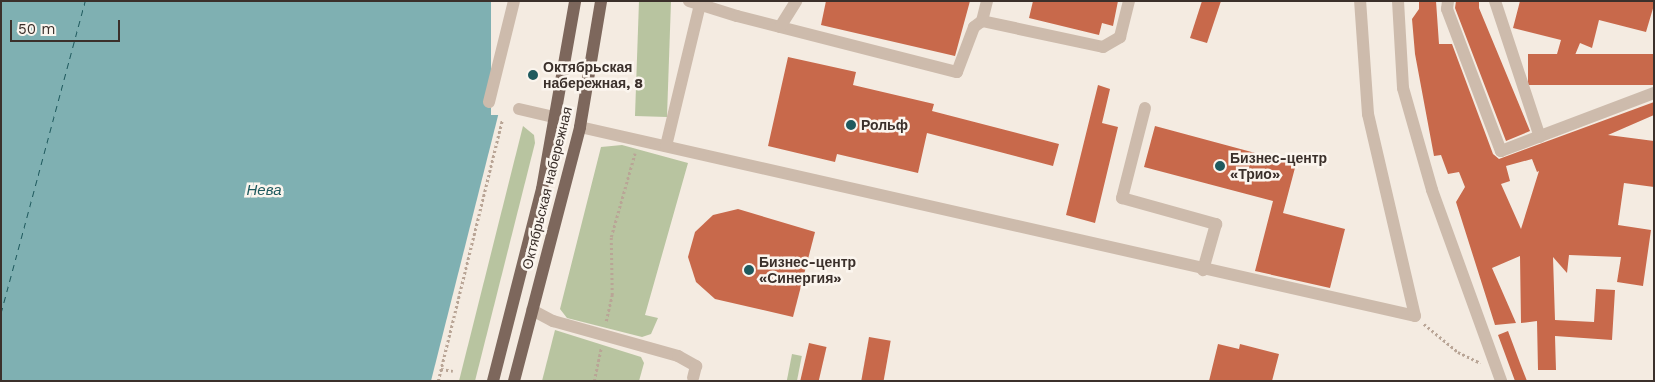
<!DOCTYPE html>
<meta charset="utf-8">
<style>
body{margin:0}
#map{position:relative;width:1655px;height:382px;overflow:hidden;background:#f4ebe1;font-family:"Work Sans",sans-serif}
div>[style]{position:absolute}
.green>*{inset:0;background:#b8c4a0;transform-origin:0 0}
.water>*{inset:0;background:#7fb0b2}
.pier>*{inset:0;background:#f4ebe1;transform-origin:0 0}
.ferry>*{height:1px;margin-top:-0.5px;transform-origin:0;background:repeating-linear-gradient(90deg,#1f5a5e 0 6px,transparent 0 11px)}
.building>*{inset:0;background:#c8694b;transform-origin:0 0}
.path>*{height:2.5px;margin-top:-1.25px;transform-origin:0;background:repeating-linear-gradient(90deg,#b9a596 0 2.5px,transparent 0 5px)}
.minor>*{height:12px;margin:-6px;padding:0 6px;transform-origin:6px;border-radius:6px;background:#cdbbac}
.major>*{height:12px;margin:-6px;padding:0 6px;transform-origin:6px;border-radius:6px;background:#7d675c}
.dots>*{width:14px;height:14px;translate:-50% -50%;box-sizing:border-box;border:2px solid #fbf5ee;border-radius:50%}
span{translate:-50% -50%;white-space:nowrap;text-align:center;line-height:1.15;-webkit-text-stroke:5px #fbf5ee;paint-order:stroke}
.poi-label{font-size:14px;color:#3b302b;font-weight:700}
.left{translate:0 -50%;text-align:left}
.street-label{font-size:14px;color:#3b302b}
.water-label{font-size:15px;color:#1f5a5e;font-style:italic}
.frame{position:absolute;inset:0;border:2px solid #3b302b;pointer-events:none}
.scale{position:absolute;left:10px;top:20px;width:110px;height:22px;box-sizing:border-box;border:2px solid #3b302b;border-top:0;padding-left:6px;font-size:15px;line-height:18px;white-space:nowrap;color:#3b302b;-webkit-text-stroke:4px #fbf5ee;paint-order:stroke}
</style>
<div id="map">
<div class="green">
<div style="left:639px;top:1px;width:32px;height:115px;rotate:2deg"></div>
<div style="clip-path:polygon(523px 126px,534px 135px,535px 143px,475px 381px,459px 381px)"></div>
<div style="clip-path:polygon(622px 145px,688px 163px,645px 315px,658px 318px,651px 334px,642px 337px,567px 318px,560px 309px,601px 147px)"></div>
<div style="clip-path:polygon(555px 330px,641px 357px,644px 363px,639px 381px,542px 381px)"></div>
<div style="left:792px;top:354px;width:10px;height:27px;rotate:11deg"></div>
</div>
<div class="water">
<div style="clip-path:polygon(1px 1px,527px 1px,431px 381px,1px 381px)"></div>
</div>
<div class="pier">
<div style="left:491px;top:1px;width:38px;height:114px"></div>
</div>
<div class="ferry">
<div style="left:1px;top:313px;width:323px;rotate:-74.9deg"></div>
</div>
<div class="building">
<div style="clip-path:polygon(826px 1px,970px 1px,955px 56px,821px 25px)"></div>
<div style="clip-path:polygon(1033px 1px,1118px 1px,1113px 26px,1102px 23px,1099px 35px,1029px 18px)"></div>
<div style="clip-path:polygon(1202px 1px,1221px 1px,1207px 43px,1190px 38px)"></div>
<div style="clip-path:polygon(evenodd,1419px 1px,1436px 1px,1439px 44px,1452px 44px,1493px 154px,1499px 159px,1654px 102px,1654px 115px,1608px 135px,1654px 141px,1654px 187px,1624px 183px,1618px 225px,1651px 230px,1643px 286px,1617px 282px,1621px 257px,1569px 255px,1567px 273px,1553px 257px,1555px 320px,1594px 322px,1596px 289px,1615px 290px,1612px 340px,1555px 336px,1556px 370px,1538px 370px,1537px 321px,1521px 323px,1520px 256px,1492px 268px,1516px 323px,1495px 325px,1456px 202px,1465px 187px,1459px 172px,1448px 174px,1441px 155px,1434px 156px,1415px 54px,1412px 19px,1419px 9px,1419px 1px,1532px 159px,1537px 172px,1539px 171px,1521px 229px,1501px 184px,1510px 181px,1506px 166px,1532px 159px)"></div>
<div style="clip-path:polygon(1456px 1px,1479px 1px,1479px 8px,1530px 131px,1506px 141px,1455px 8px)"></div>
<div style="clip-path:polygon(1520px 1px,1654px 1px,1654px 5px,1646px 32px,1599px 20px,1592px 48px,1580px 43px,1568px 72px,1553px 68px,1561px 40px,1513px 28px)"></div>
<div style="left:1654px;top:54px;width:31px;height:126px;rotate:90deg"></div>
<div style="clip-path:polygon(788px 57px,856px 72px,853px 85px,934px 104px,932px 111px,1059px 144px,1053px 166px,927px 133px,918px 173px,837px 154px,835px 162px,768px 146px)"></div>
<div style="clip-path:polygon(1098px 85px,1110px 89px,1102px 123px,1118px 127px,1095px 223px,1066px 215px)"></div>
<div style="clip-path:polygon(1155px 126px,1296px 164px,1283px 213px,1345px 229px,1330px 288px,1255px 271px,1273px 201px,1144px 167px)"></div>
<div style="clip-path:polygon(738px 209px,815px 232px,793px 317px,715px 299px,696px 282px,688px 257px,695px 232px,713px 215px)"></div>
<div style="clip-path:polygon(1508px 331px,1520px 363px,1527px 381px,1515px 381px,1498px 335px)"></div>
<div style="left:869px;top:337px;width:22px;height:45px;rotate:10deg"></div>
<div style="left:809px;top:343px;width:18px;height:39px;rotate:13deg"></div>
<div style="clip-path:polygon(1218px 344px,1239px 349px,1240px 344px,1279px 354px,1272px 381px,1209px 381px)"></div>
</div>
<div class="path">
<div style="left:606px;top:321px;width:27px;rotate:-77deg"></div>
<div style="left:612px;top:295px;width:58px;rotate:-91deg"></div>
<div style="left:611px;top:237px;width:87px;rotate:-74.1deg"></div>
<div style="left:1424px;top:324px;width:44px;rotate:39.5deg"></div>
<div style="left:1458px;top:352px;width:25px;rotate:26deg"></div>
<div style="left:441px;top:369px;width:12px;rotate:9deg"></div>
<div style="left:438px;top:381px;width:268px;rotate:-76.2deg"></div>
<div style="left:594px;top:381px;width:33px;rotate:-78deg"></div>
</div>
<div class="minor">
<div style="left:689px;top:1px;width:50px;rotate:17.4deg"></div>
<div style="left:737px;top:16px;width:227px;rotate:14.3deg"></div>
<div style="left:957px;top:72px;width:48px;rotate:-69.3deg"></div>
<div style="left:974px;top:27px;width:10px;rotate:-37deg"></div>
<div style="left:987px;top:1px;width:21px;rotate:104deg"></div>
<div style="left:982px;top:21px;width:124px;rotate:12.1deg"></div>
<div style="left:1103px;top:47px;width:20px;rotate:-30deg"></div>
<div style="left:1120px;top:37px;width:37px;rotate:-76deg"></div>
<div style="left:1398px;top:1px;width:87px;rotate:86.7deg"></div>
<div style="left:1403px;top:88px;width:106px;rotate:74.1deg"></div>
<div style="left:1432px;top:190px;width:203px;rotate:70.1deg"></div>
<div style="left:1448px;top:1px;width:8px;rotate:97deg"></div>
<div style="left:1447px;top:9px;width:152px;rotate:69.2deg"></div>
<div style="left:1501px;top:151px;width:164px;rotate:-20.8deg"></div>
<div style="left:1495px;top:1px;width:143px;rotate:71.7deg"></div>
<div style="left:780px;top:27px;width:31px;rotate:-58deg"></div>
<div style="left:489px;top:102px;width:104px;rotate:-76.1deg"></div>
<div style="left:1145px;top:108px;width:93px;rotate:104.3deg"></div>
<div style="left:1122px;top:198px;width:98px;rotate:15.5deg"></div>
<div style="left:1216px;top:224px;width:48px;rotate:105.8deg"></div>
<div style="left:519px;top:109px;width:35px;rotate:13deg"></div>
<div style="left:580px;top:127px;width:856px;rotate:12.75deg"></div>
<div style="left:1415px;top:316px;width:207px;rotate:-103.1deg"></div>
<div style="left:1368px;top:114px;width:113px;rotate:-94deg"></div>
<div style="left:666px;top:146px;width:146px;rotate:-76.5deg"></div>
<div style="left:532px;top:310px;width:24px;rotate:28deg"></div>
<div style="left:553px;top:321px;width:130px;rotate:15.6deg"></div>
<div style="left:678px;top:356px;width:21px;rotate:29deg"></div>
<div style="left:696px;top:366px;width:12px;rotate:104deg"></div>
</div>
<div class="major">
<div style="left:493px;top:381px;width:198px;rotate:-75.7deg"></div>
<div style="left:542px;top:189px;width:191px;rotate:-80deg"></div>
<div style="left:514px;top:381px;width:262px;rotate:-75.4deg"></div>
<div style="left:580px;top:127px;width:128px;rotate:-80.5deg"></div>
</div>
<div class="dots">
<div style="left:533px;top:75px;background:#1f5a5e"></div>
<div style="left:851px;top:125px;background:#1f5a5e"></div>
<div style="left:1220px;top:166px;background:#1f5a5e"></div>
<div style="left:749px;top:270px;background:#1f5a5e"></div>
</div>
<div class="poi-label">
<span class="left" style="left:543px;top:75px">Октябрьская<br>набережная, 8</span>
<span class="left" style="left:861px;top:125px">Рольф</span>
<span class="left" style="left:1230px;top:166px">Бизнес-центр<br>«Трио»</span>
<span class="left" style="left:759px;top:270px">Бизнес-центр<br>«Синергия»</span>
</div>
<div class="street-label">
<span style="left:547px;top:188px;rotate:-76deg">Октябрьская набережная</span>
</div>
<div class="water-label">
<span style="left:264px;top:191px">Нева</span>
</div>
<div class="frame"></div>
<div class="scale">50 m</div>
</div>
